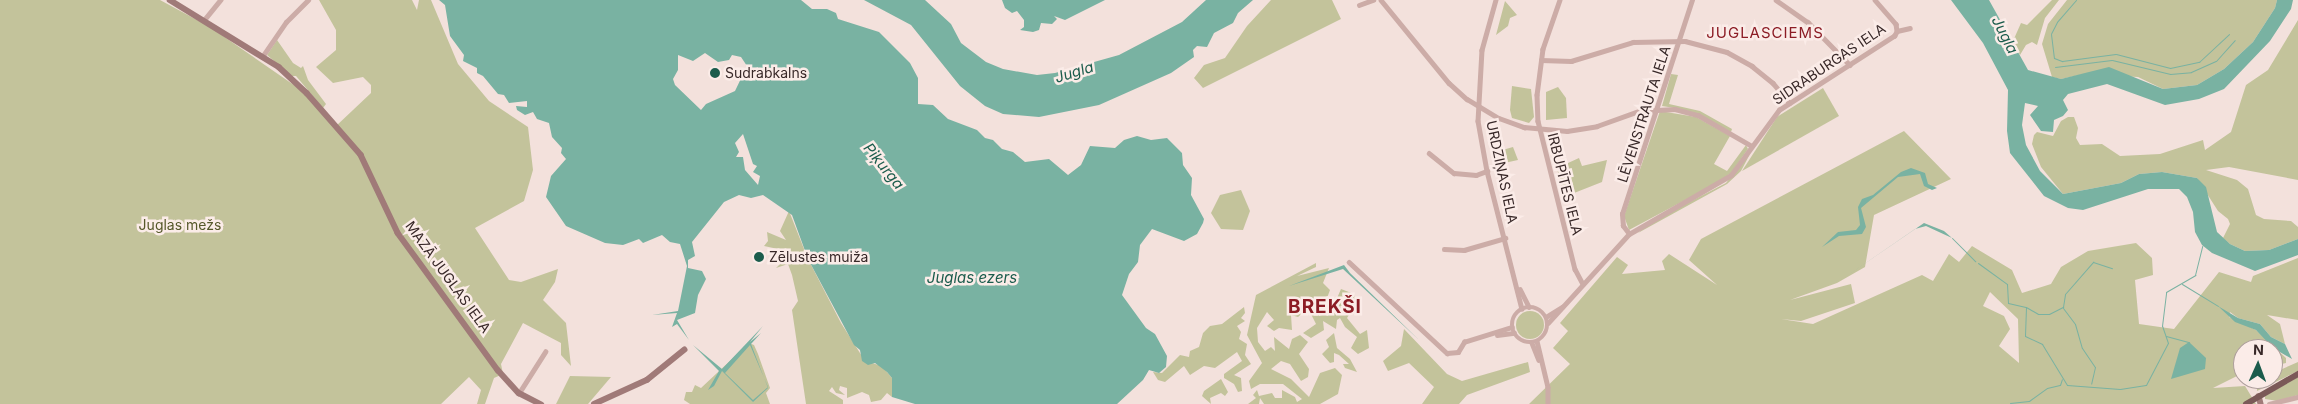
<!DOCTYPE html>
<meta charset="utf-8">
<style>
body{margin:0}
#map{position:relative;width:2298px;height:404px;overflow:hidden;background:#f3e1dc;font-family:Inter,sans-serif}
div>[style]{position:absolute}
.green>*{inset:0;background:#c3c39b}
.round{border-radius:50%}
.water>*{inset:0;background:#79b2a2}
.stream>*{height:1px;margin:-0.5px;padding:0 0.5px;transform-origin:0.5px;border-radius:0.5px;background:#79b2a2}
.street>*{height:4.5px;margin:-2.25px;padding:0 2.25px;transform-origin:2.25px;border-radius:2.25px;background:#ccaca7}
.street>.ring{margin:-2.25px;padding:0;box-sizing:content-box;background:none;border:4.5px solid #ccaca7;border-radius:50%}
.secondary>*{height:5.5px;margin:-2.75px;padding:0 2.75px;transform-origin:2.75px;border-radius:2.75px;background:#a07a78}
.primary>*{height:6px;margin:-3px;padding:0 3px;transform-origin:3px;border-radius:3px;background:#7b5958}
.dots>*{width:14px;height:14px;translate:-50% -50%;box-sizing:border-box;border:2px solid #fbece8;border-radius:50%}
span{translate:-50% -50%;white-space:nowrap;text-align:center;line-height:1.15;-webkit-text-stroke:5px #fbece8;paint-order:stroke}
.street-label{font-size:14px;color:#382828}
.poi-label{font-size:14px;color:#382828}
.left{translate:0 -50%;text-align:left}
.park-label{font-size:14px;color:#56582a}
.neighbourhood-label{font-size:15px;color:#8c1c25;letter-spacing:1px}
.water-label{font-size:15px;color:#1b5c4c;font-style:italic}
.district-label{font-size:19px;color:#8c1c25;font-weight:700;letter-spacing:1px}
.north{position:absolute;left:2233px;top:339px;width:50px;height:50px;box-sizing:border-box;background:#fbece8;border:1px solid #ad9e9b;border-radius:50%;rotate:2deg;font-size:14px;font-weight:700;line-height:20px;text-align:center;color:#382828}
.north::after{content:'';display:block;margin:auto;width:18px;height:22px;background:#1b5c4c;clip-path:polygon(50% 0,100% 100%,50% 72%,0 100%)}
</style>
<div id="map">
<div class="green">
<div style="clip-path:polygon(0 0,160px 0,210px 27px,304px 92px,335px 127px,371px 93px,371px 85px,363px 77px,333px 83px,316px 67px,336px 50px,336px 30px,319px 0,412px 0,417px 10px,419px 0,431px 0,458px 64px,489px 101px,528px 127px,533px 170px,524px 201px,475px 228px,509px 280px,521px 282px,558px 269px,555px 282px,543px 300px,566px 323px,571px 366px,561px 355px,561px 343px,523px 323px,501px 364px,503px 374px,494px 378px,485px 404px,477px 404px,481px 390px,469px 377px,441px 404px,0 404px)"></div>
<div style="clip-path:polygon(1271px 0,1332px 0,1341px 19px,1203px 88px,1194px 78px,1204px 65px,1225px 58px,1247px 26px)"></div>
<div style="clip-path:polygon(2052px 0,2059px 0,2045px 18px,2037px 45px,2032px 42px,2026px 45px,2020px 55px,2013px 41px,2021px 23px,2027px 25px)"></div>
<div style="clip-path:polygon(2067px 0,2277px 0,2275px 8px,2253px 42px,2224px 69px,2197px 85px,2163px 89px,2138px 77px,2084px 74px,2061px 79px,2052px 77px,2042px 44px,2048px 24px)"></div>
<div style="clip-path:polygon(1505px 1px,1517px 15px,1510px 18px,1508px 26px,1496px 35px)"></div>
<div style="clip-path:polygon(2298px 20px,2298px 180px,2229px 167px,2206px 170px,2237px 180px,2248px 189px,2256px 215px,2264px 219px,2291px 221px,2298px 227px,2298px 239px,2269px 250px,2245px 251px,2230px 244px,2223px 238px,2230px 224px,2228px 219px,2218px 211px,2197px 178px,2162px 172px,2139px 174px,2121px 183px,2063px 194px,2041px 167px,2032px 144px,2034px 135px,2037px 132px,2053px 136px,2061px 121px,2068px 117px,2074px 117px,2078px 128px,2076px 138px,2080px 145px,2102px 144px,2120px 156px,2160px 154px,2203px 140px,2205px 150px,2231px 132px,2246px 85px,2268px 70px)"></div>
<div style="clip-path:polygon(277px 40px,293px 63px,301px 68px,303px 66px,308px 80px,326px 104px,323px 108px,296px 76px,292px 76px,267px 55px)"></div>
<div style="clip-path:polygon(1671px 74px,1678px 75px,1669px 104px,1700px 111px,1732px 129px,1731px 132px,1681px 109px,1662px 106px)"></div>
<div style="clip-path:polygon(1512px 86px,1531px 89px,1534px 117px,1529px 123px,1512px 118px,1510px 110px)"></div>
<div style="clip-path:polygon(1558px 87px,1566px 98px,1567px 118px,1546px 120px,1546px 92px)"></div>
<div style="clip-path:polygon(1823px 88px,1839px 116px,1742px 171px,1777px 117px)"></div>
<div style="clip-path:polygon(1660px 111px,1696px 117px,1730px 136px,1714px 164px,1727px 171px,1746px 145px,1748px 149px,1731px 173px,1719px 182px,1629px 230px,1624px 216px)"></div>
<div style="clip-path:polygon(evenodd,1904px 131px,1951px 179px,1874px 215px,1865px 267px,1837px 283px,1790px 300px,1851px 284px,1855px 303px,1801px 321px,1781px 319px,1813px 324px,1922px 275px,1933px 281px,1949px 254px,1959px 262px,1972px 246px,2012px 270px,2022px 293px,2051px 284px,2061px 267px,2088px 251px,2136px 243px,2152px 258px,2153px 275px,2135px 280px,2139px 324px,2174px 329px,2219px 272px,2251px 282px,2253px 276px,2298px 258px,2298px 320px,2267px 315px,2280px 324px,2285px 344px,2271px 337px,2260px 324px,2238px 318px,2230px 312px,2229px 317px,2256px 330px,2286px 358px,2286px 363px,2273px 366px,2273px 349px,2243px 349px,2243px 373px,2213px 388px,2245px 386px,2256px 404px,1529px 404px,1570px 364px,1553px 348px,1568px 331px,1560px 323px,1617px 257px,1628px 265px,1622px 274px,1665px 270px,1662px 261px,1669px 254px,1717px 285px,1689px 260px,1701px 239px,1904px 131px,1990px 292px,2018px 319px,2019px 363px,1999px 346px,2010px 329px,2004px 316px,1983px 306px,1990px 292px)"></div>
<div style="clip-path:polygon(1513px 147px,1518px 160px,1495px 165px,1492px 153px)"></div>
<div style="clip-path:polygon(1750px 154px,1741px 171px,1727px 184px,1638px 233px,1649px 223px,1726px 183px)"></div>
<div style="clip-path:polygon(1579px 158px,1582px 166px,1607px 160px,1602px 182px,1564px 197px,1557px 168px)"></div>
<div style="clip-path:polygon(1241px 190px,1250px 211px,1243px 230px,1221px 229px,1211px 213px,1220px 195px)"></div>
<div style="clip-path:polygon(789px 211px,808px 259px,841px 323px,865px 361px,882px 366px,892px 378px,892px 397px,887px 393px,881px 400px,871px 402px,869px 395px,862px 392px,847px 398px,847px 388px,840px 386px,839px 390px,845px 395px,836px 393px,832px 387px,829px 391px,843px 400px,843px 404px,806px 404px,792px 310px,798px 301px,792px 275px,788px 264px,776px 268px,785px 259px,778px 249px,764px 246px,768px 241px,767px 232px,786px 240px,780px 231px)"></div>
<div style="clip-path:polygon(1316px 263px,1316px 267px,1297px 276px,1329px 268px,1323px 283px,1330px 290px,1327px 298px,1315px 301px,1319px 316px,1331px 312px,1341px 289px,1354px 294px,1357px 302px,1347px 318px,1360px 334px,1367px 330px,1369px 348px,1358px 354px,1351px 348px,1357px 337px,1345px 327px,1340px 318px,1337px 320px,1336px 329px,1323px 321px,1324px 330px,1311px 338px,1303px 333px,1316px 324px,1308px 308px,1298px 317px,1291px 315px,1292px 330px,1279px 328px,1274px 331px,1267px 326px,1274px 320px,1267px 312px,1257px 328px,1258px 342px,1265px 351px,1271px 347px,1275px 351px,1274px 337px,1289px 349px,1292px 339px,1300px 335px,1308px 342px,1299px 354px,1309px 369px,1308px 377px,1301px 381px,1290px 364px,1281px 361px,1271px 369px,1291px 379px,1309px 397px,1320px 373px,1335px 368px,1342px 375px,1338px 394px,1320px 404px,1264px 404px,1260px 398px,1259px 404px,1248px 404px,1256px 398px,1253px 395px,1257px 390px,1259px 396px,1272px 393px,1275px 398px,1282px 398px,1282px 390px,1295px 397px,1297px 402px,1302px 399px,1283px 384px,1260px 384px,1251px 389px,1249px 381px,1262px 363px,1247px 335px,1256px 295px)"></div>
<div style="clip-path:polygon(1244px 307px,1245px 313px,1241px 318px,1245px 321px,1237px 326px,1241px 332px,1239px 339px,1247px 344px,1245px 355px,1251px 364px,1234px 375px,1241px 378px,1242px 391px,1238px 392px,1234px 384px,1224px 378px,1224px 374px,1242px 361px,1237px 352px,1215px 368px,1204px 366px,1190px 375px,1184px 366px,1165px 382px,1158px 380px,1153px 372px,1162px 373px,1180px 355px,1189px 357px,1190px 351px,1199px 347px,1203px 333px,1210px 326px,1222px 324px)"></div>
<div class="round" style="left:1516px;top:311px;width:28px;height:28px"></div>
<div style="clip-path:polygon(1404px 329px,1447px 374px,1462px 381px,1528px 362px,1530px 372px,1467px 395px,1459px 404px,1422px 404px,1434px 387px,1409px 363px,1388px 371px,1383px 361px,1401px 346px)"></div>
<div style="clip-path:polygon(1334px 333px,1337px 348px,1350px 359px,1357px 372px,1345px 368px,1343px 364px,1349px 364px,1339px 355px,1334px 353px,1334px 362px,1330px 363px,1322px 354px,1329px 347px,1326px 340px)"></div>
<div style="clip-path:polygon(749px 343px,754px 345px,758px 354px,770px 388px,766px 393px,770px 404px,690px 404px,684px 400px,686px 392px,692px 392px,695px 385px,701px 388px)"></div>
<div style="clip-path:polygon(2298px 362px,2298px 371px,2257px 391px,2257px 381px,2273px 379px,2273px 373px)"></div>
<div style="clip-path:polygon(570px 376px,611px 377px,588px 404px,556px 404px)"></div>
<div style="clip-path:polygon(2298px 377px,2298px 395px,2278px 401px,2265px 399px,2265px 396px)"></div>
<div style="clip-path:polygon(1221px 379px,1228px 392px,1225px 396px,1221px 393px,1210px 398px,1211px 404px,1202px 396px,1204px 391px)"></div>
</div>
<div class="water">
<div style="clip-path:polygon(evenodd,439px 0,801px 0,812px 9px,827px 9px,836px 13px,838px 19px,879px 32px,910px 63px,918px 78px,918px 104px,933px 105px,948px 119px,977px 130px,985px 138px,993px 140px,1002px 149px,1013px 152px,1025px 162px,1049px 159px,1068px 175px,1081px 165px,1090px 146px,1115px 148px,1124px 140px,1137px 136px,1151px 140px,1167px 138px,1182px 153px,1183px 165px,1192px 178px,1191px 195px,1204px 219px,1203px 223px,1197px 234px,1184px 241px,1152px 229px,1140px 245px,1138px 262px,1129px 274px,1122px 295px,1146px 328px,1155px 334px,1167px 356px,1166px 367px,1159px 373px,1149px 370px,1143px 380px,1117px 404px,915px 404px,892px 397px,892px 378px,887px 372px,875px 363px,868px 365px,862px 361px,860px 350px,854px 345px,808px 259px,792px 215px,763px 195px,751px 198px,739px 195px,724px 202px,692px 242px,695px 256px,688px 260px,688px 268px,702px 271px,706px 279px,698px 295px,695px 313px,677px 320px,689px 340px,677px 324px,672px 327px,677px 313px,652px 315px,678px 311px,687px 266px,680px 244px,670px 242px,662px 235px,643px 243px,639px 239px,623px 245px,605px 243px,566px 226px,546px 197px,551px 176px,566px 159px,561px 153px,562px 148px,552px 137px,549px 123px,537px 119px,533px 112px,525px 115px,517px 110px,516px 106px,527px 107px,527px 101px,509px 103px,504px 95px,498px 94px,483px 76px,477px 73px,477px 68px,463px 61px,464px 55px,450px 36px,445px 5px,439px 0,705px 53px,718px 62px,729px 60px,732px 55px,741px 57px,747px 66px,735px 91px,706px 104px,701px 110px,675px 85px,673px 79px,678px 70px,678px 55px,693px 61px,705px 53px,439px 0,743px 134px,753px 164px,757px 166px,753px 172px,760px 176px,758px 185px,745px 170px,743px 157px,736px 157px,739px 152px,735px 143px,743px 134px)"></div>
<div style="clip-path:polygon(864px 0,925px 0,951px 24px,961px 43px,986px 62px,1003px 69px,1037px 75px,1055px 73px,1119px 55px,1182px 22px,1206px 0,1253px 0,1238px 13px,1233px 23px,1214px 33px,1207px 47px,1197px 46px,1193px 50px,1194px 57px,1171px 73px,1099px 105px,1039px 117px,1003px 114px,985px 106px,960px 86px,911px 25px)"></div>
<div style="clip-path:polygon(1002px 0,1105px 0,1065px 20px,1054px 16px,1057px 19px,1052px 24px,1041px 23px,1039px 30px,1033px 32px,1020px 30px,1024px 27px,1024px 20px,1017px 11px,1012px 13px,1005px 8px)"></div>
<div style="clip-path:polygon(1951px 0,1989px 0,2028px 70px,2061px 79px,2109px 67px,2163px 89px,2197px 85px,2224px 69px,2253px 42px,2275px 8px,2277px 0,2293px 0,2291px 9px,2270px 41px,2224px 89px,2199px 99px,2165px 105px,2107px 84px,2068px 94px,2063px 100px,2068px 110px,2063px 116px,2054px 120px,2053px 132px,2041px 131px,2030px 115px,2038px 106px,2025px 103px,2022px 125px,2026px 145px,2040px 171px,2063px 194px,2121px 183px,2139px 174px,2162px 172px,2197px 178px,2206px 187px,2217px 232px,2230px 244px,2245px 251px,2269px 250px,2298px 239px,2298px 255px,2255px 271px,2212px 253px,2202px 245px,2195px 232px,2193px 212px,2187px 197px,2179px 189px,2148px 189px,2083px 210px,2068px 208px,2044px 196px,2010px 153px,2007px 131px,2008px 90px,1983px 43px)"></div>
<div style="clip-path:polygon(1911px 168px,1925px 173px,1928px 184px,1937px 188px,1932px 190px,1924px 186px,1920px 174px,1898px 177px,1861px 208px,1866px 227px,1862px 234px,1839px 236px,1822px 247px,1838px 232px,1856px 230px,1860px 225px,1858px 207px,1862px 199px,1873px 195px,1901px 172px)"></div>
<div style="clip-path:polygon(1924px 223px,1944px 231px,1952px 238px,1926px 226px,1915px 229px,1841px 280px)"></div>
<div style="clip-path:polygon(1344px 265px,1350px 273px,1419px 340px,1343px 269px,1289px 286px)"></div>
<div style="clip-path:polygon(2218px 306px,2238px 318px,2260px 324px,2271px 337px,2285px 344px,2292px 359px,2273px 348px,2256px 330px,2235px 322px)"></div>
<div style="clip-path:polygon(evenodd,763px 326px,750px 342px,761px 333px,751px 344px,768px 388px,753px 402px,722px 371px,714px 386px,708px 390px,719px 371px,693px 345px,722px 369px,763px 326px,750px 345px,768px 387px,753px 400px,725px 373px,750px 345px)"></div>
<div style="clip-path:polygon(2189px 342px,2206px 358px,2205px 369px,2171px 379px,2180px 348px)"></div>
</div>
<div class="stream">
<div style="left:2076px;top:0;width:29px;rotate:131deg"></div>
<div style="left:2057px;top:22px;width:13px;rotate:117deg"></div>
<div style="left:2051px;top:34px;width:24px;rotate:83deg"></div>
<div style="left:2054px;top:58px;width:9px;rotate:21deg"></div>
<div style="left:2062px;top:61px;width:54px;rotate:-7.4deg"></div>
<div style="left:2116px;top:54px;width:56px;rotate:14.5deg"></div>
<div style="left:2170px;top:68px;width:30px;rotate:-12deg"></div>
<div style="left:2199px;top:62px;width:41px;rotate:-43deg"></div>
<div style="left:2055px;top:67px;width:57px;rotate:-7deg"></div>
<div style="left:2112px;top:60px;width:60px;rotate:13.6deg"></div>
<div style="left:2170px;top:74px;width:21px;rotate:-5deg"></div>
<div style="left:2191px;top:72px;width:27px;rotate:-24deg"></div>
<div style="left:2216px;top:61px;width:28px;rotate:-48deg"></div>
<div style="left:1952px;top:238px;width:33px;rotate:45deg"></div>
<div style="left:1978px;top:263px;width:36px;rotate:36deg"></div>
<div style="left:2007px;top:284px;width:19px;rotate:87deg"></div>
<div style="left:2008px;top:303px;width:18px;rotate:13deg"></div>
<div style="left:2026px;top:307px;width:29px;rotate:92deg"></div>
<div style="left:2025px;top:336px;width:19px;rotate:25deg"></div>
<div style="left:2042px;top:344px;width:48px;rotate:58.6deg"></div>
<div style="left:2067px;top:385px;width:53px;rotate:4.3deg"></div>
<div style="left:2120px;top:389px;width:26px;rotate:-9deg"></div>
<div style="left:2146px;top:385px;width:47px;rotate:-62.4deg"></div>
<div style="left:2168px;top:343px;width:18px;rotate:-109deg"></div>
<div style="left:2162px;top:326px;width:34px;rotate:-83deg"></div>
<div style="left:2166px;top:292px;width:34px;rotate:-30deg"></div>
<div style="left:2195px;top:275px;width:30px;rotate:-76deg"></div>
<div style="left:2182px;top:284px;width:42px;rotate:31.4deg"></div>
<div style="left:2026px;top:307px;width:14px;rotate:30deg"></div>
<div style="left:2038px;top:314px;width:11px"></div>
<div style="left:2049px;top:314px;width:16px;rotate:-27deg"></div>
<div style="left:2063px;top:307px;width:13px;rotate:-81deg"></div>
<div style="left:2065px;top:294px;width:43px;rotate:-48.8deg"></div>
<div style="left:2093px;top:262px;width:20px;rotate:18deg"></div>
<div style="left:2063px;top:308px;width:20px;rotate:53deg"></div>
<div style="left:2075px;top:324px;width:25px;rotate:74deg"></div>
<div style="left:2082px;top:348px;width:23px;rotate:56deg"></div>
<div style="left:2095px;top:367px;width:17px;rotate:103deg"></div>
<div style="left:2166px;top:336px;width:24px;rotate:15deg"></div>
<div style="left:2010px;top:403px;width:19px;rotate:-6deg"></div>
<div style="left:2029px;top:401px;width:22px;rotate:-36deg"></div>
<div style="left:2047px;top:388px;width:13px;rotate:-13deg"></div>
<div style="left:2060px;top:385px;width:6px;rotate:-72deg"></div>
</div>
<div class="street">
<div style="left:1381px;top:0;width:107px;rotate:50.7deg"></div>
<div style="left:1449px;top:83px;width:24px;rotate:42deg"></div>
<div style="left:1467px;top:99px;width:37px;rotate:31deg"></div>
<div style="left:1499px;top:118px;width:27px;rotate:20deg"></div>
<div style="left:1524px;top:127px;width:43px;rotate:5.3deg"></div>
<div style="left:1567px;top:131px;width:30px;rotate:-9deg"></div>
<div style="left:1597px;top:126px;width:45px;rotate:-19.7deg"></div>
<div style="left:1639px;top:111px;width:36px;rotate:-3deg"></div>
<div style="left:1675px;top:109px;width:24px;rotate:15deg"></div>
<div style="left:1698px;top:115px;width:62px;rotate:29.9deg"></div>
<div style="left:1496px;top:0;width:52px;rotate:105.6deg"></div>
<div style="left:1482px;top:50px;width:71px;rotate:93.2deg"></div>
<div style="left:1478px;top:121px;width:51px;rotate:79.8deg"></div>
<div style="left:1487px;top:171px;width:142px;rotate:75.8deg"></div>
<div style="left:1560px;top:0;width:52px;rotate:109.1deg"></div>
<div style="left:1543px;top:49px;width:46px;rotate:97.4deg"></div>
<div style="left:1537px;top:95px;width:26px;rotate:88deg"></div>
<div style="left:1538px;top:121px;width:153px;rotate:76deg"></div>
<div style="left:1575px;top:269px;width:17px;rotate:62deg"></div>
<div style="left:1776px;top:0;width:39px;rotate:35deg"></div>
<div style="left:1808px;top:22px;width:60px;rotate:45.7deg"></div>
<div style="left:1875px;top:0;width:32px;rotate:49deg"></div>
<div style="left:1896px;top:24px;width:7px;rotate:82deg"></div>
<div style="left:1359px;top:5px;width:15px;rotate:-20deg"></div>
<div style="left:204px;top:20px;width:26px;rotate:-51deg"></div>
<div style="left:262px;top:57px;width:42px;rotate:-55.6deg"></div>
<div style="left:286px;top:22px;width:31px;rotate:-45deg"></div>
<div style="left:1541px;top:60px;width:30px;rotate:2deg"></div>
<div style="left:1571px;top:61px;width:65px;rotate:-17deg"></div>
<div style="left:1633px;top:42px;width:52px;rotate:-1.1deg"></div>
<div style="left:1685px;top:41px;width:43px;rotate:14.7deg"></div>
<div style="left:1727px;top:52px;width:29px;rotate:29deg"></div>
<div style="left:1752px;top:66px;width:27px;rotate:39deg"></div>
<div style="left:1773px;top:83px;width:26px;rotate:50deg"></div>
<div style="left:1429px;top:153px;width:32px;rotate:39deg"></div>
<div style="left:1454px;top:173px;width:22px;rotate:5deg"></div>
<div style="left:1476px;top:175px;width:12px;rotate:-20deg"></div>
<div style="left:1629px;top:234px;width:10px;rotate:-127deg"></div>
<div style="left:1623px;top:226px;width:12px;rotate:-95deg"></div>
<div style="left:1622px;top:214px;width:225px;rotate:-71.9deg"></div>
<div style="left:1444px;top:249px;width:20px;rotate:3deg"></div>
<div style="left:1464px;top:250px;width:43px;rotate:-16.3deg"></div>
<div style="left:1349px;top:262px;width:134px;rotate:42.9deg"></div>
<div style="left:1447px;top:353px;width:11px;rotate:-5deg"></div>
<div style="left:1458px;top:352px;width:12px;rotate:-59deg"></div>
<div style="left:1464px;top:342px;width:50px;rotate:-17.4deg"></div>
<div style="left:1520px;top:289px;width:20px;rotate:63deg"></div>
<div class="ring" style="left:1512px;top:307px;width:31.5px;height:31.5px"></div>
<div style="left:1546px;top:317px;width:19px;rotate:-32deg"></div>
<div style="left:1548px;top:323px;width:120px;rotate:-47.7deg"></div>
<div style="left:1629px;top:234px;width:118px;rotate:-30deg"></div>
<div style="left:1731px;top:175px;width:81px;rotate:-53.6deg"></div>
<div style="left:1779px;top:110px;width:137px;rotate:-32.8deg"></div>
<div style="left:1894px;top:36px;width:6px;rotate:-59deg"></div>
<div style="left:1897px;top:31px;width:13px;rotate:-13deg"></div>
<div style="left:1497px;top:335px;width:17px;rotate:-7deg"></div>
<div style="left:1537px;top:341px;width:47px;rotate:76.6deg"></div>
<div style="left:1548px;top:387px;width:17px;rotate:90deg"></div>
<div style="left:1532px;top:343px;width:18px;rotate:68deg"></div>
<div style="left:519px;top:393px;width:49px;rotate:-57.6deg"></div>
<div style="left:2269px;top:404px;width:30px;rotate:-14deg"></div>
</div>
<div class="secondary">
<div style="left:170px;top:0;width:128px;rotate:31.6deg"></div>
<div style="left:279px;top:67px;width:38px;rotate:43deg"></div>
<div style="left:307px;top:93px;width:82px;rotate:48.9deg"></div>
<div style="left:361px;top:155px;width:86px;rotate:64.6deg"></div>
<div style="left:398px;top:233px;width:170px;rotate:53.9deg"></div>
<div style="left:498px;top:370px;width:31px;rotate:48deg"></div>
<div style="left:519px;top:393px;width:25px;rotate:27deg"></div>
<div style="left:2259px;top:396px;width:8px;rotate:76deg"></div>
<div style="left:594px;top:404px;width:58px;rotate:-24.4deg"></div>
<div style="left:647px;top:380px;width:48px;rotate:-39deg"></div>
</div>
<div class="primary">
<div style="left:2246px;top:404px;width:60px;rotate:-30deg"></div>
</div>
<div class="dots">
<div style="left:715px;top:73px;background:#1b5c4c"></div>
<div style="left:759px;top:257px;background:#1b5c4c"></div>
</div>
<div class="street-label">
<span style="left:1829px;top:64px;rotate:-34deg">SIDRABURGAS IELA</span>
<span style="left:1644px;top:114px;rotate:-72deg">LĒVENSTRAUTA IELA</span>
<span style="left:1502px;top:172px;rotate:78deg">URDZIŅAS IELA</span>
<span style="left:1565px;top:184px;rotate:76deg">IRBUPĪTES IELA</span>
<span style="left:448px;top:277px;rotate:54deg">MAZĀ JUGLAS IELA</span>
</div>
<div class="poi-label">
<span class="left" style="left:725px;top:73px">Sudrabkalns</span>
<span class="left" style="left:769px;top:257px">Zēlustes muiža</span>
</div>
<div class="park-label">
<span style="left:180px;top:225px">Juglas mežs</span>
</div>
<div class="neighbourhood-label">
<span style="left:1765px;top:33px">JUGLASCIEMS</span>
</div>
<div class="water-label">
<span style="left:2005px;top:35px;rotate:63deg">Jugla</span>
<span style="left:1074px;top:72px;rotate:-17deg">Jugla</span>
<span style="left:884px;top:166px;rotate:51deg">Piķurga</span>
<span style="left:972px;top:278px">Juglas ezers</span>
</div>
<div class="district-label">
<span style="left:1325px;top:307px">BREKŠI</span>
</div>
<div class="north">N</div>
</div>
